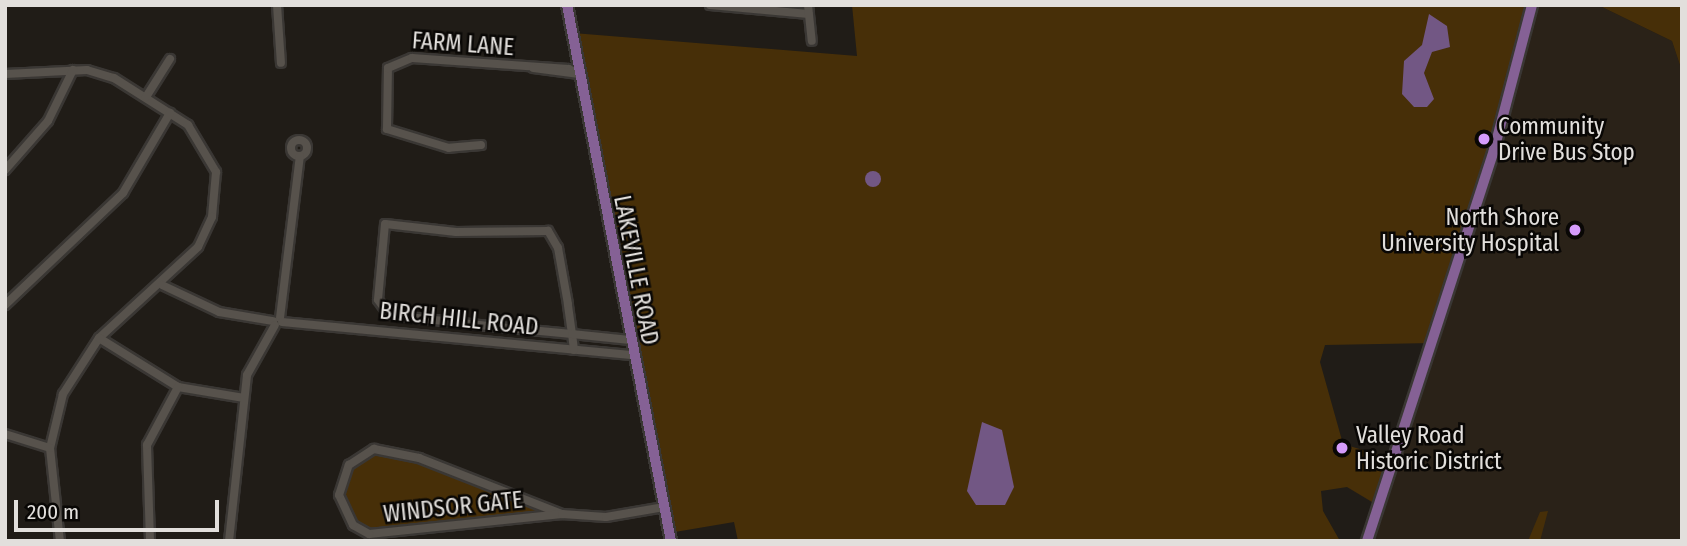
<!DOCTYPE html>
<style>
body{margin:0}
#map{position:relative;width:1687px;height:546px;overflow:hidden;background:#201c17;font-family:"Fira Sans Condensed",sans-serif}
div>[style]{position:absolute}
.built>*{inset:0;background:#2a2218}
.green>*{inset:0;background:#472f08}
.water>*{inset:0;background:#725784}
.round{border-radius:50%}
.roads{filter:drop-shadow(2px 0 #3a3734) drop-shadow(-2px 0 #3a3734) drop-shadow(0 2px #3a3734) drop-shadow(0 -2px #3a3734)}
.minor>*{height:8px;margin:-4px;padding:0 4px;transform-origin:4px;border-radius:4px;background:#57524c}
.minor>.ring{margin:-4px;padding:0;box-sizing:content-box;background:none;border:8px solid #57524c;border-radius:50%}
.major>*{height:10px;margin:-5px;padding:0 5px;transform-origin:5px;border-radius:5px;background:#856195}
.dots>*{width:19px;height:19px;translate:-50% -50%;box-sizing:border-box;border:4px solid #090705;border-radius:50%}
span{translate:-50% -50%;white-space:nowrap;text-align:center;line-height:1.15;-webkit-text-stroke:5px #090705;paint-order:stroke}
.street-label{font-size:23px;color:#e2dfdc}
.poi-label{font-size:23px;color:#e2dfdc}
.left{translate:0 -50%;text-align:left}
.right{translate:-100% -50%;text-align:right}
.frame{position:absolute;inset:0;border:7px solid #e2dfdc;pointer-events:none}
.scale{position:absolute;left:14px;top:500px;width:205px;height:32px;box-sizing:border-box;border:4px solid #e2dfdc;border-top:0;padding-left:9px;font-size:21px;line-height:24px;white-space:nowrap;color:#e2dfdc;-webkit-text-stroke:5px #090705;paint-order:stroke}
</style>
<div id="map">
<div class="built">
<div style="clip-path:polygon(1530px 5px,1598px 5px,1672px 41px,1682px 71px,1682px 541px,1368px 541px)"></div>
</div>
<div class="green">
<div style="clip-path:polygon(852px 5px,1530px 5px,1433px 343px,1325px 345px,1320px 362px,1343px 444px,1389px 458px,1372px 502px,1347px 487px,1321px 491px,1323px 511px,1340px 541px,738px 541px,734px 522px,669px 533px,573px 33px,857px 56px)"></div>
<div style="clip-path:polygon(1598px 5px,1682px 5px,1682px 71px,1672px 41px)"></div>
<div style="clip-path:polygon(382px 448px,562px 514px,376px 536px,353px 525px,340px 485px,349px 465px)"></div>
<div style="clip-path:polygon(1548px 511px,1540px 541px,1528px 541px,1540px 512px)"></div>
</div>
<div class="water">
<div style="clip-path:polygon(1429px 14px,1447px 26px,1450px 47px,1432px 52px,1424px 73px,1434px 99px,1427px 107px,1414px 107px,1402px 94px,1404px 61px,1422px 45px)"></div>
<div class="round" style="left:865px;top:171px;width:16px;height:16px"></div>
<div style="clip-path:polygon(982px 422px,1002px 430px,1014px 487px,1005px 505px,976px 505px,967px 491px)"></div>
</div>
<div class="roads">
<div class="minor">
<div style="left:277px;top:5px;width:58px;rotate:86.1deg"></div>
<div style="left:710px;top:5px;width:99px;rotate:5.2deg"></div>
<div style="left:808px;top:5px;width:36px;rotate:84deg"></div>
<div style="left:5px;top:74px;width:82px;rotate:-2.8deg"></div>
<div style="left:87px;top:70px;width:28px;rotate:17deg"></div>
<div style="left:114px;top:78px;width:88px;rotate:32.4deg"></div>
<div style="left:188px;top:125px;width:55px;rotate:59.2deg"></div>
<div style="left:216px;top:172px;width:45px;rotate:95.1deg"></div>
<div style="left:212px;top:217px;width:33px;rotate:115deg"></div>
<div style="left:198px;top:247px;width:134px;rotate:137.4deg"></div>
<div style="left:99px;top:338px;width:67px;rotate:122.7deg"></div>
<div style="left:63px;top:394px;width:56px;rotate:103.5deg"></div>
<div style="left:50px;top:448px;width:94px;rotate:83.9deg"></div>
<div style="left:146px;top:97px;width:45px;rotate:-57.7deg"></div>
<div class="ring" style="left:291px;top:140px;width:8px;height:8px"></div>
<div style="left:481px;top:145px;width:32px;rotate:175deg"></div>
<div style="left:449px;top:148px;width:65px;rotate:-163deg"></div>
<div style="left:387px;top:129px;width:61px;rotate:-89.1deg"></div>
<div style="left:388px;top:68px;width:26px;rotate:-23deg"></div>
<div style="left:412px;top:58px;width:157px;rotate:4deg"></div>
<div style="left:569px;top:69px;width:11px;rotate:27deg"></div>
<div style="left:579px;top:74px;width:46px;rotate:-172.6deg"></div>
<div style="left:5px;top:170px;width:65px;rotate:-48.7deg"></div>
<div style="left:48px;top:121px;width:57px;rotate:-63.9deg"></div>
<div style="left:162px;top:285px;width:63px;rotate:25.3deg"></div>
<div style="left:219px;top:312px;width:55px;rotate:9.5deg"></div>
<div style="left:5px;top:305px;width:163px;rotate:-43.5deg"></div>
<div style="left:123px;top:193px;width:93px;rotate:-59.6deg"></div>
<div style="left:280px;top:318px;width:163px;rotate:-83deg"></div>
<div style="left:282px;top:322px;width:353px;rotate:5.4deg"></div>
<div style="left:99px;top:338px;width:93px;rotate:31.8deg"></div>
<div style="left:178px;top:387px;width:67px;rotate:9.5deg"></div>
<div style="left:574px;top:350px;width:16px;rotate:-97deg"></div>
<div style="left:572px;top:334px;width:30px;rotate:-98deg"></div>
<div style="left:568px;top:304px;width:57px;rotate:-100.1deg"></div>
<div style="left:558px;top:248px;width:20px;rotate:-120deg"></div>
<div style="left:548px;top:231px;width:92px;rotate:179.4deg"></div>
<div style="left:456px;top:232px;width:71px;rotate:-173.6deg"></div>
<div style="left:385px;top:224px;width:76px;rotate:95.3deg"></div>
<div style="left:378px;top:300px;width:17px;rotate:54deg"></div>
<div style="left:388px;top:314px;width:11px;rotate:10deg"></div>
<div style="left:399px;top:316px;width:90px;rotate:6.4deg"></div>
<div style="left:488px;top:326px;width:84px;rotate:5.4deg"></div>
<div style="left:572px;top:334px;width:58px;rotate:5.9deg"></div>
<div style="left:5px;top:434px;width:47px;rotate:17.3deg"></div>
<div style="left:374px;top:449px;width:46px;rotate:11.3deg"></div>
<div style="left:419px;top:458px;width:154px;rotate:21.4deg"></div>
<div style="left:562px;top:514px;width:194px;rotate:174.1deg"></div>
<div style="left:369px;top:534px;width:18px;rotate:-151deg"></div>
<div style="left:353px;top:525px;width:33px;rotate:-115deg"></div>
<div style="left:339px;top:495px;width:32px;rotate:-72deg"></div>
<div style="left:349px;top:465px;width:30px;rotate:-33deg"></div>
<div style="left:562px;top:514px;width:44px;rotate:3.9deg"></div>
<div style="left:606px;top:517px;width:59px;rotate:-9.8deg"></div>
<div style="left:150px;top:541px;width:96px;rotate:-91.8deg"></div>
<div style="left:147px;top:445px;width:66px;rotate:-61.9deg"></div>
<div style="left:229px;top:541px;width:167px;rotate:-83.8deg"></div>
<div style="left:247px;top:375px;width:57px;rotate:-60.8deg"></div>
</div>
<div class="major">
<div style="left:567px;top:5px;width:546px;rotate:79.02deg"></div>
<div style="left:1367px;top:541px;width:411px;rotate:-72deg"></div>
<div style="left:1494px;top:150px;width:150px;rotate:-75.3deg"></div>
</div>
</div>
<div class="dots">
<div style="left:1484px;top:139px;background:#d59bfb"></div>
<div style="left:1575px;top:230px;background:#d59bfb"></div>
<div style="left:1342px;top:448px;background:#d59bfb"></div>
</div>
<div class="street-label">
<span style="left:463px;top:44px;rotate:4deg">FARM LANE</span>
<span style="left:636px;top:270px;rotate:79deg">LAKEVILLE ROAD</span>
<span style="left:459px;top:319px;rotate:6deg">BIRCH HILL ROAD</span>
<span style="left:453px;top:507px;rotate:-6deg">WINDSOR GATE</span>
</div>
<div class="poi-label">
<span class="left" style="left:1498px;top:139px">Community<br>Drive Bus Stop</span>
<span class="right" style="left:1559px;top:230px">North Shore<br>University Hospital</span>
<span class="left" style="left:1356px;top:448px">Valley Road<br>Historic District</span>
</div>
<div class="frame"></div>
<div class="scale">200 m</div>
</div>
